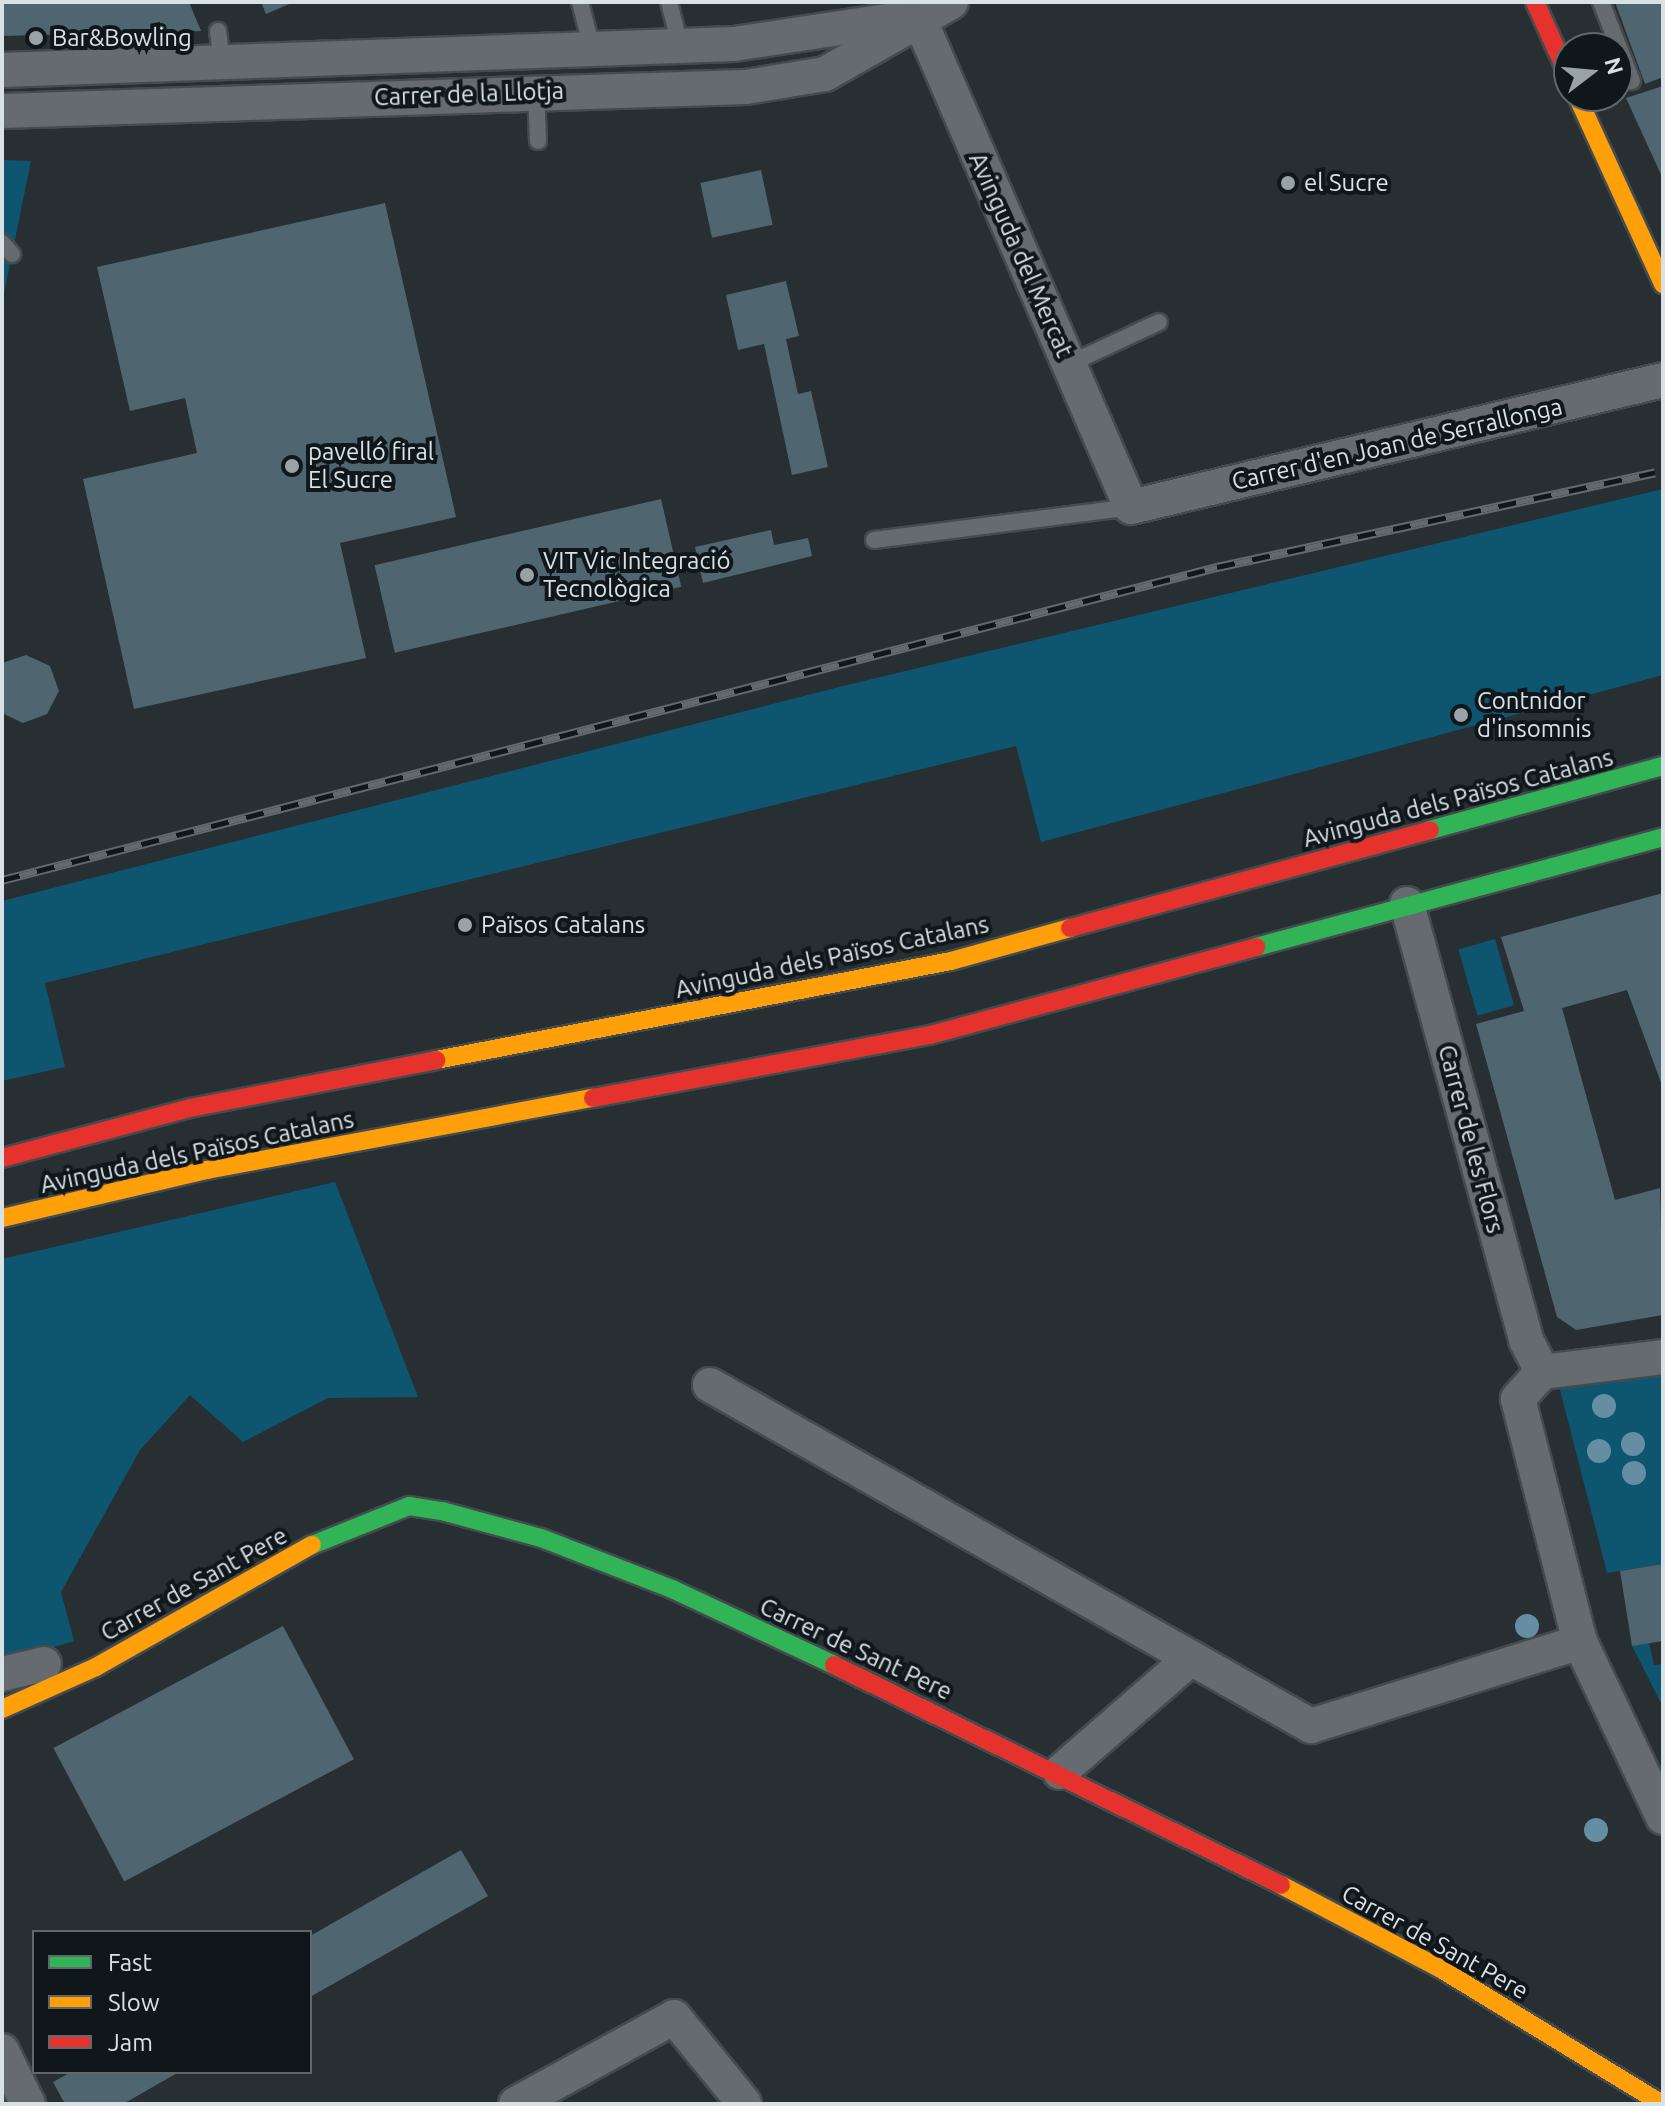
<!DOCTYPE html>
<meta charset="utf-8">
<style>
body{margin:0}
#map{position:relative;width:1665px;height:2106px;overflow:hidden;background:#272f33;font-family:Ubuntu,sans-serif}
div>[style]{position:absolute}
.green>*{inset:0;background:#0e5570;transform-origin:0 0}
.building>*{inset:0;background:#4f6570;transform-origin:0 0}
.roads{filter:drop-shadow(2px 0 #444b4f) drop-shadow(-2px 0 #444b4f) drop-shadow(0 2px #444b4f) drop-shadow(0 -2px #444b4f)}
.lane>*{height:16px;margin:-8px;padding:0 8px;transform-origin:8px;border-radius:8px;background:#656b6e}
.street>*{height:34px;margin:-17px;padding:0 17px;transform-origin:17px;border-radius:17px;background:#656b6e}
.fast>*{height:18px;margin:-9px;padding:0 9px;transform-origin:9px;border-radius:9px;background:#30b455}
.slow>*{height:18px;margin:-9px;padding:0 9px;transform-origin:9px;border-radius:9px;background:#ff9f0a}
.jam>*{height:18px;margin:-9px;padding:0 9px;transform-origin:9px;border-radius:9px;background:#e5322d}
.rail>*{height:9px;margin-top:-4.5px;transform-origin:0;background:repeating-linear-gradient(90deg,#10171b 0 18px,#636a6e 0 36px);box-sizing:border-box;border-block:2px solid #636a6e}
.trees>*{width:24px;height:24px;margin:-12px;border-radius:50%;background:#658ea3}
.dots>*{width:22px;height:22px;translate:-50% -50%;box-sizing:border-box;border:4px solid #10171b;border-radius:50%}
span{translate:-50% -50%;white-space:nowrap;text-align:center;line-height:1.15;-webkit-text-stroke:8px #10171b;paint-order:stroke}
.poi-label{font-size:24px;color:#d7e1e6}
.left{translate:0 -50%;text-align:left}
.street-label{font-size:24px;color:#d7e1e6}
.frame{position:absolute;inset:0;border:4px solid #d7e1e6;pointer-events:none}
.legend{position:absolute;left:32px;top:1930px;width:280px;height:144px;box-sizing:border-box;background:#10171b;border:2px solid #60686c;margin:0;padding:10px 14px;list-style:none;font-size:24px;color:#d7e1e6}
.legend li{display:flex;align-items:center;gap:16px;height:40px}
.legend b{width:40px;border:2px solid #60686c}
.north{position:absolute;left:1553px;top:32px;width:80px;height:80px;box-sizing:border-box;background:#10171b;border:2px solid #60686c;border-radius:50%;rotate:74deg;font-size:22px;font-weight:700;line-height:32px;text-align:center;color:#d7e1e6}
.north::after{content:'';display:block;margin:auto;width:28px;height:36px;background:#99a3a7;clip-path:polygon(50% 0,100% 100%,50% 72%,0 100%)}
</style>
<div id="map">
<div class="green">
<div style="clip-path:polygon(2px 160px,31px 161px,2px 303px)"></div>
<div style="clip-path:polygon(1663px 489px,1663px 675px,1041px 842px,1016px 746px,45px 983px,65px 1067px,2px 1081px,2px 901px,843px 686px)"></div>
<div style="left:1495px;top:939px;width:69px;height:38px;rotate:74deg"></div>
<div style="clip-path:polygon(335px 1182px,418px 1397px,328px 1398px,243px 1442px,190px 1395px,140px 1450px,61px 1592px,74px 1641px,2px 1663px,2px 1259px)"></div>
<div style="clip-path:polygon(1663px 1369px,1663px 1564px,1607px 1573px,1559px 1386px)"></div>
<div style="clip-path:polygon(1649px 1643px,1654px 1665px,1663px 1664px,1663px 1707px,1632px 1646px)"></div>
</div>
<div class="building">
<div style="clip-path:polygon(2px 2px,189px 2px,201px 31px,2px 36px)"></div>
<div style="clip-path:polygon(261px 2px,294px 2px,266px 14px)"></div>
<div style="clip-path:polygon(1615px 2px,1663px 2px,1663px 77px,1645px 84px)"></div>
<div style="clip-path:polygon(1663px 86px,1663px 179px,1626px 98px)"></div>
<div style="left:761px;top:170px;width:56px;height:62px;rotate:78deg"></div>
<div style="clip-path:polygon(385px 203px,456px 517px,340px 543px,366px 658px,134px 709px,83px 479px,197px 453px,185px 398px,130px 411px,97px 267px)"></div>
<div style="clip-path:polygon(786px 281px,799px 336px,786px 339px,798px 394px,811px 391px,828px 467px,792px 475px,764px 344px,738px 350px,726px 295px)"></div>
<div style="left:661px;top:499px;width:90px;height:294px;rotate:77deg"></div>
<div style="clip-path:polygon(771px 530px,774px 545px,808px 538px,812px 556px,703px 583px,695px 547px)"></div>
<div style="clip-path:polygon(26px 655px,50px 666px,59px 691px,47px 714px,23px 723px,2px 713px,2px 663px)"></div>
<div style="clip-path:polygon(1663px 893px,1663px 1088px,1627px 990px,1562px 1008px,1615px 1200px,1660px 1188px,1663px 1315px,1576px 1330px,1557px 1317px,1476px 1024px,1524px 1011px,1501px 937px)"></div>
<div style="clip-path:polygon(1663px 1564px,1663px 1641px,1632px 1646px,1620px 1571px)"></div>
<div style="left:283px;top:1626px;width:151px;height:260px;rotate:62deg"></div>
<div style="clip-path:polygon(461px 1850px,488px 1896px,310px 1997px,310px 1936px)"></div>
<div style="clip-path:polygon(71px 2072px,179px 2072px,123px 2104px,65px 2104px,53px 2082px)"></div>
</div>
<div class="roads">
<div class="lane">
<div style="left:580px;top:2px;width:48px;rotate:75.4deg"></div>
<div style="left:669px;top:2px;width:44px;rotate:75.7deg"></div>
<div style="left:1601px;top:2px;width:85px;rotate:68.6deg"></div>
<div style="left:218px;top:31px;width:33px;rotate:83deg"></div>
<div style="left:536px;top:91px;width:50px;rotate:87.7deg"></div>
<div style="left:2px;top:243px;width:15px;rotate:48deg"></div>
<div style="left:1069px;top:364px;width:99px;rotate:-25deg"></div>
<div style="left:874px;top:540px;width:259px;rotate:-7.3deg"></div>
</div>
<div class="street">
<div style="left:912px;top:2px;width:550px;rotate:66.56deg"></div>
<div style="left:1131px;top:507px;width:547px;rotate:-13.43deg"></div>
<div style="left:2px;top:70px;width:732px;rotate:-2.03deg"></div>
<div style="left:734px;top:44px;width:174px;rotate:-8.6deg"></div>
<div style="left:2px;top:111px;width:744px;rotate:-1.85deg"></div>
<div style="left:746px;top:87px;width:80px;rotate:-9.3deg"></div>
<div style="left:825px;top:74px;width:145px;rotate:-29.7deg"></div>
<div style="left:1407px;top:904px;width:452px;rotate:74.7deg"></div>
<div style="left:1526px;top:1340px;width:36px;rotate:63deg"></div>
<div style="left:1542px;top:1372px;width:36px;rotate:132deg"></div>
<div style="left:1518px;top:1399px;width:251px;rotate:75.7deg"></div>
<div style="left:1580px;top:1642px;width:194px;rotate:64.6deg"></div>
<div style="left:1542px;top:1372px;width:122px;rotate:-7.1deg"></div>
<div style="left:710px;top:1385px;width:691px;rotate:29.57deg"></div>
<div style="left:1311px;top:1726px;width:282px;rotate:-17.3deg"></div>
<div style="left:2px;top:1674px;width:43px;rotate:-13.4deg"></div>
<div style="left:1060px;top:1772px;width:174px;rotate:-41deg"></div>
<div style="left:2px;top:2051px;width:59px;rotate:63.9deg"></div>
<div style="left:516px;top:2104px;width:180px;rotate:-28.8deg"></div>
<div style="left:674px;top:2017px;width:111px;rotate:50.9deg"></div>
</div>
<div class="fast">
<div style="left:1430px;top:830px;width:242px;rotate:-15.4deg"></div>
<div style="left:1256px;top:947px;width:422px;rotate:-15.1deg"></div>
<div style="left:312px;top:1545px;width:105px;rotate:-21.9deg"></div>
<div style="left:409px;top:1506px;width:33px;rotate:9deg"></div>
<div style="left:442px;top:1511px;width:103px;rotate:15.3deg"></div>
<div style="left:541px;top:1538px;width:141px;rotate:21.3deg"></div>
<div style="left:672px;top:1589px;width:179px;rotate:25.1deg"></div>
</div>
<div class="slow">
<div style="left:1577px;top:96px;width:207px;rotate:65.4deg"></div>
<div style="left:436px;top:1060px;width:524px;rotate:-10.88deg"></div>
<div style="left:951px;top:961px;width:123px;rotate:-15.5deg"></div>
<div style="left:2px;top:1218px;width:211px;rotate:-13.2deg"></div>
<div style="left:207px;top:1170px;width:393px;rotate:-10.6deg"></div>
<div style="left:2px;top:1709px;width:103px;rotate:-24.1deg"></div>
<div style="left:96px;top:1667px;width:248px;rotate:-29.5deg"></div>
<div style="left:1281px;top:1885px;width:181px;rotate:27.7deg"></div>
<div style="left:1441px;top:1969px;width:259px;rotate:31.4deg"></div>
</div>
<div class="jam">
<div style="left:1535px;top:2px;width:82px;rotate:65.6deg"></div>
<div style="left:1070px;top:928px;width:373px;rotate:-15.2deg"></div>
<div style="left:593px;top:1098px;width:343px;rotate:-10.6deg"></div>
<div style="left:930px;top:1035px;width:338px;rotate:-15.1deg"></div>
<div style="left:2px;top:1158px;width:195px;rotate:-14.9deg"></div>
<div style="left:190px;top:1108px;width:251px;rotate:-11deg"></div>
<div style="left:834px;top:1665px;width:498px;rotate:26.2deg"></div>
</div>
</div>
<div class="rail">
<div style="left:2px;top:880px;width:1255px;rotate:-14.45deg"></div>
<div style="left:1217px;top:567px;width:448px;rotate:-12.2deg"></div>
</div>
<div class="trees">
<div style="left:1604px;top:1406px"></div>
<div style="left:1633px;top:1444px"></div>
<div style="left:1599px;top:1451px"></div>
<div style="left:1634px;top:1473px"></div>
<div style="left:1527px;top:1626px"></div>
<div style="left:1596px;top:1830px"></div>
</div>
<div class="dots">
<div style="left:36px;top:38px;background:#99a3a7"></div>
<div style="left:1288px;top:183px;background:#99a3a7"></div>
<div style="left:292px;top:466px;background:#99a3a7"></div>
<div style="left:527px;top:575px;background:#99a3a7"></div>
<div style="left:1461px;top:715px;background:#99a3a7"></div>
<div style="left:465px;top:925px;background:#99a3a7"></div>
</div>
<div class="poi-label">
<span class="left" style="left:52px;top:38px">Bar&amp;Bowling</span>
<span class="left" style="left:1304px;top:183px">el Sucre</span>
<span class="left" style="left:308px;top:466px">pavelló firal<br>El Sucre</span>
<span class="left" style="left:543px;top:575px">VIT Vic Integració<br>Tecnològica</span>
<span class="left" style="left:1477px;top:715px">Contnidor<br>d'insomnis</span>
<span class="left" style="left:481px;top:925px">Països Catalans</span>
</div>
<div class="street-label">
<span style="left:469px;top:94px;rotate:-2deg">Carrer de la Llotja</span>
<span style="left:1021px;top:255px;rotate:66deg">Avinguda del Mercat</span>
<span style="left:1397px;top:444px;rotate:-13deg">Carrer d'en Joan de Serrallonga</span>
<span style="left:1458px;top:798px;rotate:-15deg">Avinguda dels Països Catalans</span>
<span style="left:832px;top:957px;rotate:-12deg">Avinguda dels Països Catalans</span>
<span style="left:1471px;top:1139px;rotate:75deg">Carrer de les Flors</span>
<span style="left:197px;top:1152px;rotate:-12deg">Avinguda dels Països Catalans</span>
<span style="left:194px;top:1584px;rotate:-29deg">Carrer de Sant Pere</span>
<span style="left:856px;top:1649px;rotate:25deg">Carrer de Sant Pere</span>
<span style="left:1435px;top:1942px;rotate:29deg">Carrer de Sant Pere</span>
</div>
<div class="frame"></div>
<ul class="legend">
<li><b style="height:10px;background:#30b455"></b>Fast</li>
<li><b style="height:10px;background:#ff9f0a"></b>Slow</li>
<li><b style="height:10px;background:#e5322d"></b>Jam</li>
</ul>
<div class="north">N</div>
</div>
